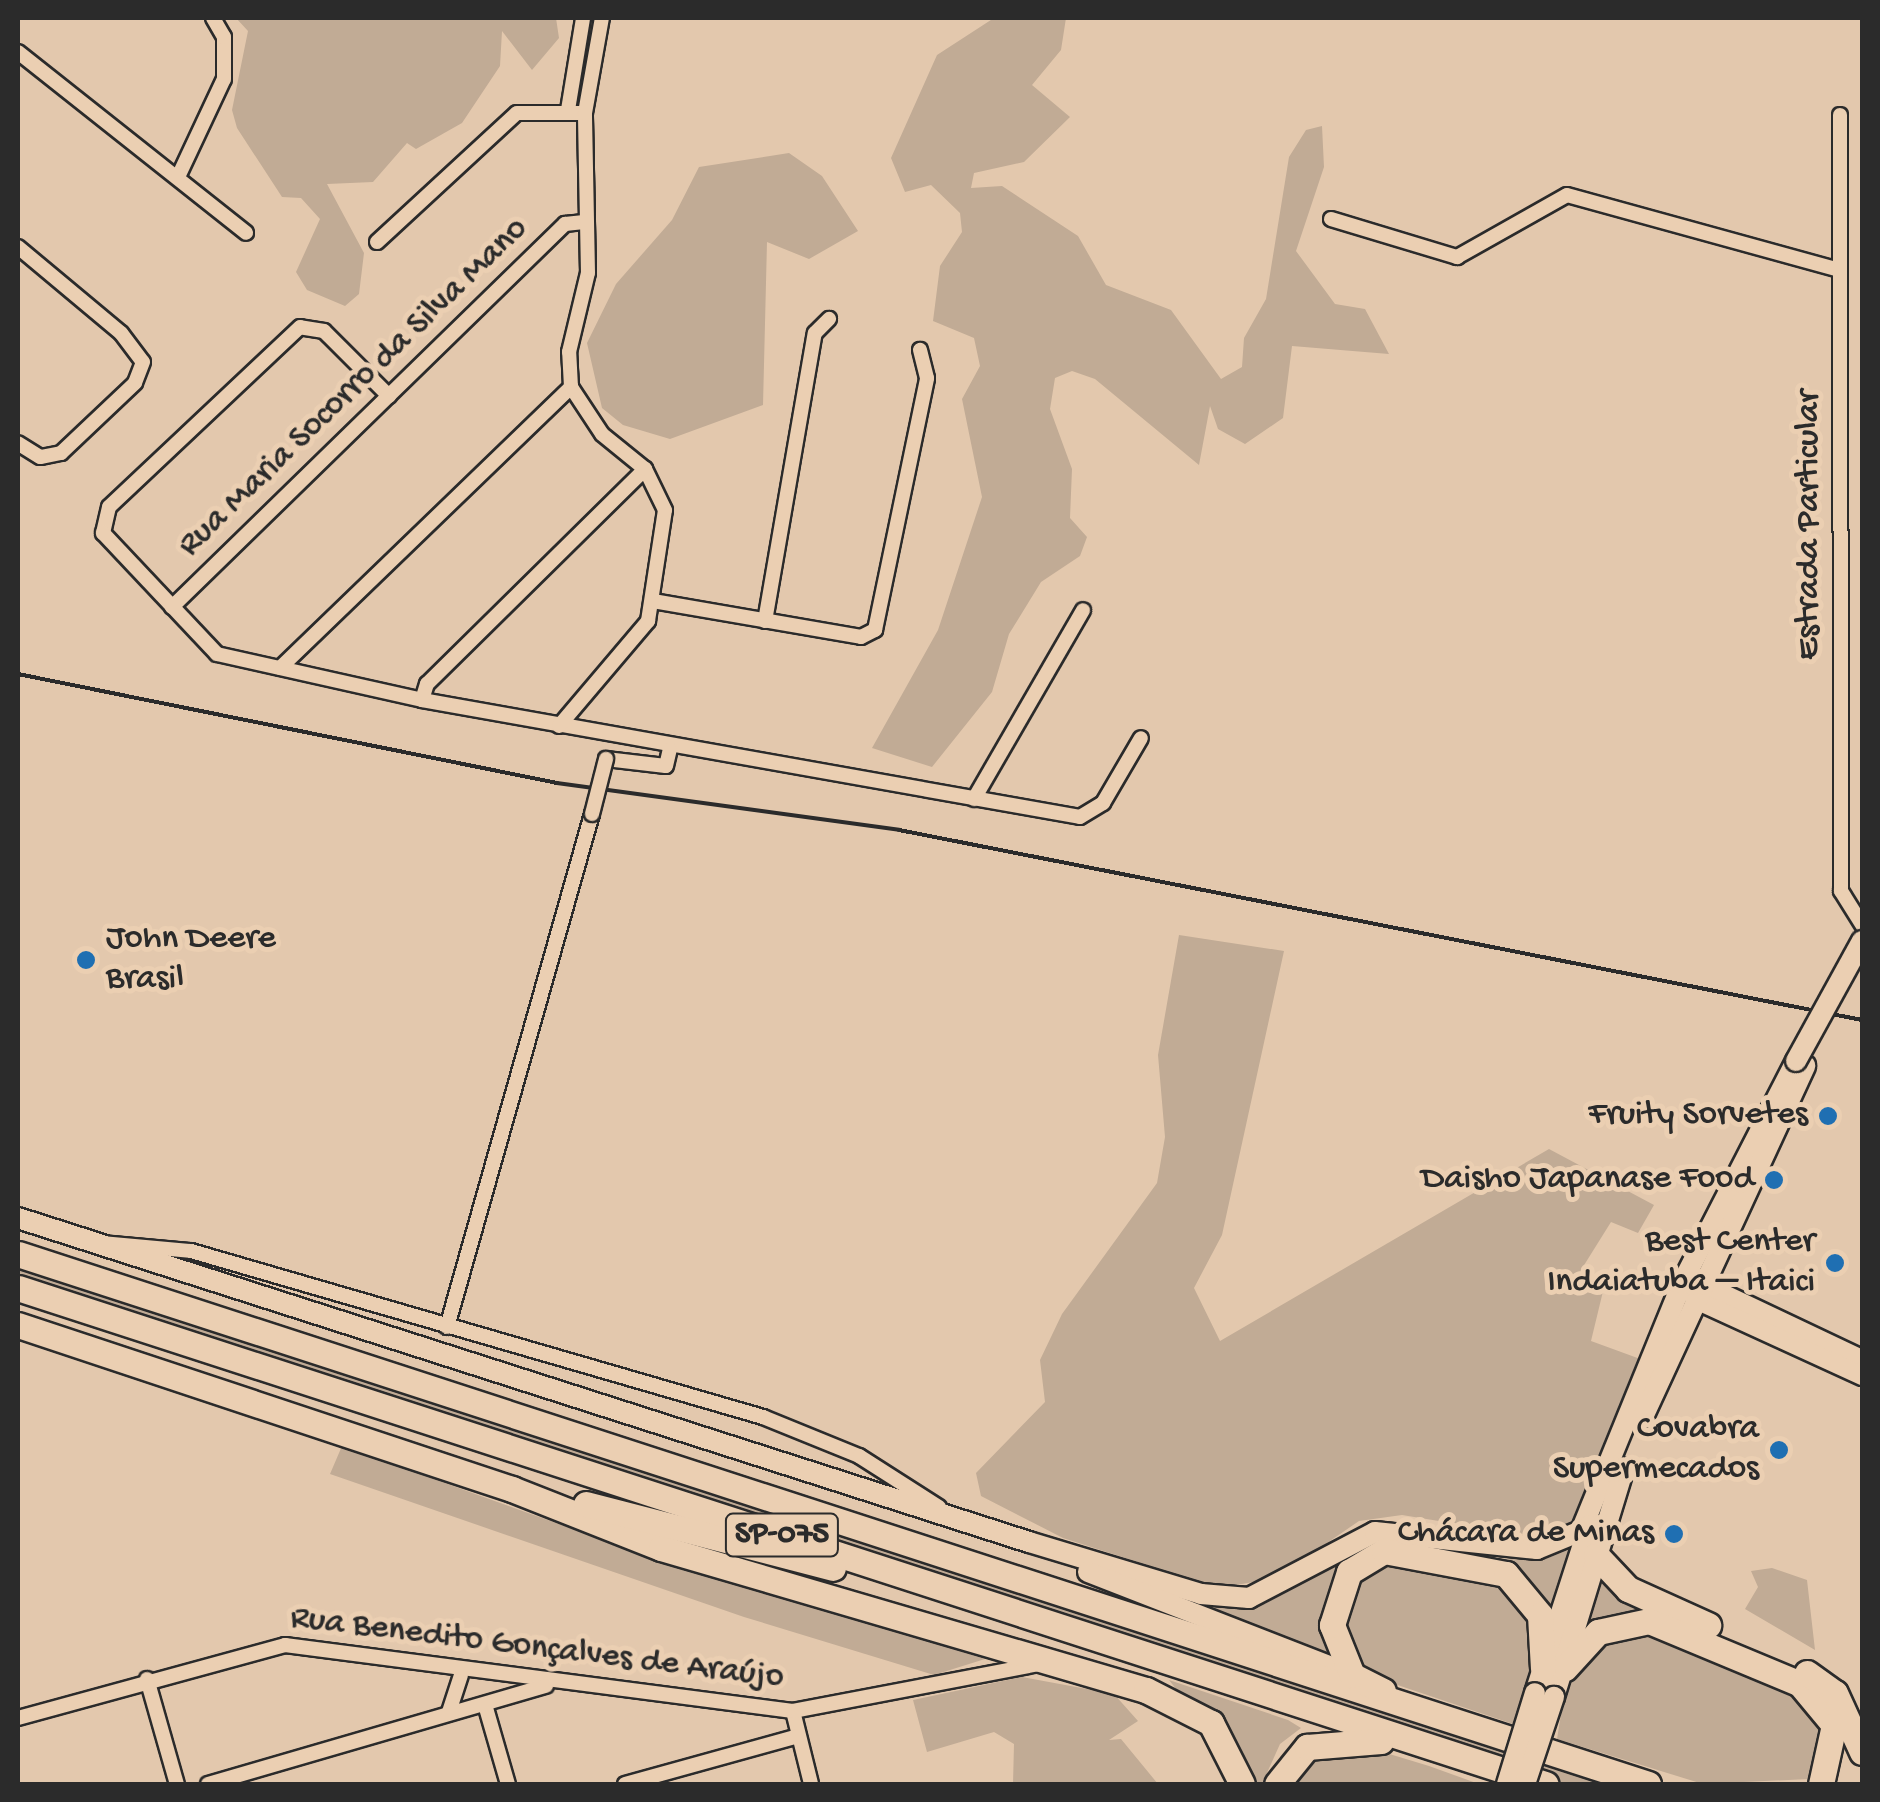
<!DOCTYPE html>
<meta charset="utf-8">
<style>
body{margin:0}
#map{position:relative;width:1880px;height:1802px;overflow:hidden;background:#e3c8ad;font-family:"Gochi Hand",sans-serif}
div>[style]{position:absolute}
.green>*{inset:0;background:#c1ab95;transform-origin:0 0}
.roads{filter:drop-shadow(2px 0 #2b2b2b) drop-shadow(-2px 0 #2b2b2b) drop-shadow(0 2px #2b2b2b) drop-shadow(0 -2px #2b2b2b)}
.street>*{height:14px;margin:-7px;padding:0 7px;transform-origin:7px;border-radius:7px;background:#ebcfb2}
.secondary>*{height:18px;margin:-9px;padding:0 9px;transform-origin:9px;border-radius:9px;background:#ebcfb2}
.primary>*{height:20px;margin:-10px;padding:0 10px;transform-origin:10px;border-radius:10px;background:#ebcfb2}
.highway>*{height:25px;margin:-12.5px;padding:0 12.5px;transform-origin:12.5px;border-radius:12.5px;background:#ebcfb2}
.rail>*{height:4px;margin:-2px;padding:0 2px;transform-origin:2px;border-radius:2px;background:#2b2b2b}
.bridges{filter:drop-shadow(2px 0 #2b2b2b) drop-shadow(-2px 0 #2b2b2b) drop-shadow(0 2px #2b2b2b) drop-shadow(0 -2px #2b2b2b)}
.street-bridge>*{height:14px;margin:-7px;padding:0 7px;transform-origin:7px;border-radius:7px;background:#ebcfb2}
.primary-bridge>*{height:20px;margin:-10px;padding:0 10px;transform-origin:10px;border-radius:10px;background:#ebcfb2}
.dots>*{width:28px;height:28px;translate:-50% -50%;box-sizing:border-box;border:5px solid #ebcfb2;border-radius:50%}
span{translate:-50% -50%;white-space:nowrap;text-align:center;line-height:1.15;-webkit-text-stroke:10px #ebcfb2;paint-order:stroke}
.shield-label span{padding:2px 8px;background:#ebcfb2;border:2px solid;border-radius:8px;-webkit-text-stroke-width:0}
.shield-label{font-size:32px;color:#2b2b2b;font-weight:700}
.street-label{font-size:35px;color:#2b2b2b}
.poi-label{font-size:35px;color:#2b2b2b}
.left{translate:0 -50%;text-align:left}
.right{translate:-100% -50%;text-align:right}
.frame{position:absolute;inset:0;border:20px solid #2b2b2b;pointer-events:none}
</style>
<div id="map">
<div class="green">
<div style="clip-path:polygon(236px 18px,556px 18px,559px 38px,532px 70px,502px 31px,500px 66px,462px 123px,416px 149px,407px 143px,373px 182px,327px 184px,364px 253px,359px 294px,345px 306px,307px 290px,296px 272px,320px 219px,301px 198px,282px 197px,237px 128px,232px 110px,248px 31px)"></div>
<div style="clip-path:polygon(994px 18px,1066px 18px,1061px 50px,1032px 85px,1070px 117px,1024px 162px,974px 173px,971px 188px,1002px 186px,1078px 236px,1106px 285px,1171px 310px,1221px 379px,1242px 367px,1244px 338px,1266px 299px,1289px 157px,1306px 130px,1322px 126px,1324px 167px,1296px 251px,1335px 304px,1365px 309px,1389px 354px,1292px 346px,1283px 418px,1245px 444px,1218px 429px,1210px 406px,1199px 465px,1095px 379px,1072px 371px,1055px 378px,1050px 409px,1072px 469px,1070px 518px,1087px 537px,1080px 556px,1041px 582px,1009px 634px,992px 692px,932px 767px,872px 748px,938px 630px,982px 497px,962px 399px,980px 366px,974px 338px,933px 321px,940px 266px,962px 232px,960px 213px,931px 185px,905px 192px,891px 158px,937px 55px)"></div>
<div style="clip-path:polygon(789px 153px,822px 176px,858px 231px,809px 259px,767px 242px,763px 405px,670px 439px,623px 425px,602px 408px,587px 343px,616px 284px,672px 220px,699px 167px)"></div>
<div style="clip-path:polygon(1179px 935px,1284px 951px,1222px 1235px,1194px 1288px,1220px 1341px,1549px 1149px,1654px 1205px,1638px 1233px,1611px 1222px,1581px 1270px,1605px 1283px,1591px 1341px,1643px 1360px,1578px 1520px,1537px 1537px,1402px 1515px,1359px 1521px,1276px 1578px,1219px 1588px,1063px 1538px,981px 1496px,976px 1473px,1045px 1402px,1040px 1360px,1062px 1314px,1157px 1183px,1165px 1137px,1158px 1055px)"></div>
<div style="left:18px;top:1261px;width:1688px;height:19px;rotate:18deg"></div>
<div style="clip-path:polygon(342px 1446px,592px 1536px,985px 1659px,934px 1675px,744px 1617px,330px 1474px)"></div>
<div style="clip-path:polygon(1578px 1546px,1552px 1630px,1536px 1589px,1490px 1558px,1543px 1560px)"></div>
<div style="clip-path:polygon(1356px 1547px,1337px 1659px,1202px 1609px,1265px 1604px)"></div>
<div style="clip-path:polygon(1379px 1559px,1493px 1574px,1534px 1613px,1537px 1669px,1516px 1725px,1365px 1674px,1351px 1658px,1339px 1607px,1345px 1588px)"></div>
<div style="clip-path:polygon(1772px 1568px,1807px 1580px,1815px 1650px,1745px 1609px,1758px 1587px,1751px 1571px)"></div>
<div style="clip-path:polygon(1599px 1572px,1656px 1613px,1624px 1612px,1583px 1631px)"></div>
<div style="clip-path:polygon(1657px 1630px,1794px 1688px,1823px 1725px,1809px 1779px,1703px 1784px,1557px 1739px,1565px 1689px,1593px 1646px)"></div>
<div style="clip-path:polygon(1022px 1677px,1114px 1694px,1138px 1721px,1109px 1740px,1121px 1739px,1158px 1784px,1013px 1784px,1014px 1744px,994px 1732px,927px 1752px,913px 1700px)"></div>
<div style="clip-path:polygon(1169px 1680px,1288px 1720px,1301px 1728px,1280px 1744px,1262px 1784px,1250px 1784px)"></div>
<div style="clip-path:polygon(1373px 1749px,1429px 1766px,1479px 1784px,1282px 1784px,1296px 1761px)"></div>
</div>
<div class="roads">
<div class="street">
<div style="left:18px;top:52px;width:291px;rotate:38.4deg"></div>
<div style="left:568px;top:110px;width:93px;rotate:-80.7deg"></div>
<div style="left:1840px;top:115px;width:776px;rotate:89.93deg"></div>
<div style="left:1841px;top:891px;width:40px;rotate:58deg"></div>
<div style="left:178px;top:177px;width:108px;rotate:-64.9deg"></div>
<div style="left:224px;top:79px;width:42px;rotate:-90deg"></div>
<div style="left:224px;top:37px;width:22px;rotate:-120deg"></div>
<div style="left:1331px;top:219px;width:132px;rotate:16.8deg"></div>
<div style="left:1457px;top:257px;width:126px;rotate:-29.4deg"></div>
<div style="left:1567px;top:195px;width:283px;rotate:15.4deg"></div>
<div style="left:377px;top:242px;width:190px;rotate:-42.7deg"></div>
<div style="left:517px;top:113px;width:68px"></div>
<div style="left:18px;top:247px;width:134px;rotate:39.9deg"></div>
<div style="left:121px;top:333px;width:36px;rotate:53deg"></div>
<div style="left:143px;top:362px;width:22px;rotate:111deg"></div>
<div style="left:135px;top:383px;width:102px;rotate:136.6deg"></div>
<div style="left:61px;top:453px;width:21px;rotate:169deg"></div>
<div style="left:40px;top:457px;width:26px;rotate:-148deg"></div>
<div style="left:389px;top:396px;width:92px;rotate:-135deg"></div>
<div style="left:324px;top:331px;width:24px;rotate:-171deg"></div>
<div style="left:300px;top:327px;width:262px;rotate:136.7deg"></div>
<div style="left:109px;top:507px;width:27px;rotate:103deg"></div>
<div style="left:103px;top:533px;width:166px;rotate:46.7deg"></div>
<div style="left:217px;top:654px;width:210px;rotate:12.6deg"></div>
<div style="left:422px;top:700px;width:668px;rotate:10.08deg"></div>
<div style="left:1080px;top:817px;width:27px;rotate:-31deg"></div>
<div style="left:1103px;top:803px;width:75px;rotate:-59.7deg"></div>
<div style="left:653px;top:601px;width:211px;rotate:9.8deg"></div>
<div style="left:861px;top:637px;width:16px;rotate:-27deg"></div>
<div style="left:875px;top:630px;width:257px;rotate:-78.3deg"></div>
<div style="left:927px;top:378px;width:29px;rotate:-104deg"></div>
<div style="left:172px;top:607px;width:549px;rotate:-44.26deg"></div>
<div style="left:565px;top:224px;width:19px;rotate:-6deg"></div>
<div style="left:765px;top:621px;width:292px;rotate:-80.2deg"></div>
<div style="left:815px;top:333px;width:20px;rotate:-45deg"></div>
<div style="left:280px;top:668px;width:405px;rotate:-44deg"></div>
<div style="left:422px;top:700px;width:17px;rotate:-73deg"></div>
<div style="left:427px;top:684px;width:306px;rotate:-44.6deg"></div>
<div style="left:559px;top:726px;width:138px;rotate:-49.7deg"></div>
<div style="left:648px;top:621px;width:112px;rotate:-81.3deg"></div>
<div style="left:665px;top:510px;width:46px;rotate:-116deg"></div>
<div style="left:645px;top:469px;width:55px;rotate:-140.9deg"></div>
<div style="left:602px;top:434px;width:56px;rotate:-123.4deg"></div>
<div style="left:571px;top:387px;width:35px;rotate:-93deg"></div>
<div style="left:569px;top:352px;width:81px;rotate:-76.5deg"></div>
<div style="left:588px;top:273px;width:160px;rotate:-91.1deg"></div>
<div style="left:585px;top:113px;width:97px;rotate:-79.9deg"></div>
<div style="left:606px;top:759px;width:60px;rotate:6.7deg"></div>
<div style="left:666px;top:766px;width:17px;rotate:-77deg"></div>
<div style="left:974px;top:799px;width:218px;rotate:-60deg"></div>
<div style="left:103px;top:1243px;width:88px;rotate:5.2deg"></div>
<div style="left:191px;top:1251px;width:596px;rotate:16.18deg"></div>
<div style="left:763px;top:1417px;width:104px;rotate:22.1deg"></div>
<div style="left:859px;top:1456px;width:95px;rotate:32.5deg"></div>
<div style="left:447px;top:1327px;width:533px;rotate:-74.22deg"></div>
<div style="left:147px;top:1679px;width:109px;rotate:74.1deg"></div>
<div style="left:486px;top:1708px;width:79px;rotate:73.9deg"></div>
<div style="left:793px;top:1711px;width:75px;rotate:76.1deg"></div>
<div style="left:449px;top:1712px;width:39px;rotate:-72deg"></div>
<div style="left:18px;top:1718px;width:277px;rotate:-15.3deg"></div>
<div style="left:285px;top:1645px;width:512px;rotate:7.4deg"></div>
<div style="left:793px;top:1711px;width:251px;rotate:-10.8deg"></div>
<div style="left:208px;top:1784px;width:352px;rotate:-16.2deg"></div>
<div style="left:625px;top:1784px;width:180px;rotate:-15.5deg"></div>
</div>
<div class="secondary">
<div style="left:1701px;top:1283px;width:178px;rotate:25.3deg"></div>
<div style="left:1694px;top:1299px;width:185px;rotate:24.6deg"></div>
</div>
<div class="primary">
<div style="left:18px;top:1218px;width:1062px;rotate:17.77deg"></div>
<div style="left:1029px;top:1542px;width:180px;rotate:16.8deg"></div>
<div style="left:1201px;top:1594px;width:48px;rotate:4.8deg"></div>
<div style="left:1249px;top:1598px;width:142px;rotate:-27.6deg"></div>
<div style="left:1375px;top:1532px;width:163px;rotate:6deg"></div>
<div style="left:1537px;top:1549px;width:48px;rotate:-22.2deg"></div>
<div style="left:1581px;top:1531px;width:268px;rotate:-67.8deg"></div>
<div style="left:1682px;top:1283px;width:250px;rotate:-62.8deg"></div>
<div style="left:1643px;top:1417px;width:387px;rotate:-65.2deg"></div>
<div style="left:1088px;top:1572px;width:283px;rotate:21.3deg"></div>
<div style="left:1535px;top:1693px;width:176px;rotate:-72.1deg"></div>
<div style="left:1554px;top:1697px;width:239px;rotate:-73deg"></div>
</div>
<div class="highway">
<div style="left:18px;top:1254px;width:1714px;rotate:18.01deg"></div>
<div style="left:18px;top:1288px;width:1606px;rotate:17.99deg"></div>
<div style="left:18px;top:1325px;width:521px;rotate:18.37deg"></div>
<div style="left:512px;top:1489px;width:160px;rotate:21.6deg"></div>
<div style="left:661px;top:1548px;width:505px;rotate:16.32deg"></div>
<div style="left:1146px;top:1690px;width:73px;rotate:26.9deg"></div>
<div style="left:1211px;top:1723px;width:68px;rotate:63.1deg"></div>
<div style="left:586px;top:1504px;width:255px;rotate:14.5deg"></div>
<div style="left:1596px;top:1555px;width:47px;rotate:46.7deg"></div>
<div style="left:1628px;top:1589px;width:88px;rotate:24.2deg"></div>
<div style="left:1565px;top:1668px;width:49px;rotate:-47.5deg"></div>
<div style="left:1598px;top:1632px;width:52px;rotate:-12.2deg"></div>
<div style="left:1649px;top:1621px;width:164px;rotate:22.6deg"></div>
<div style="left:1800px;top:1684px;width:53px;rotate:50.3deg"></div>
<div style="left:1834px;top:1725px;width:60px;rotate:102.4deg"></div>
<div style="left:1807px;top:1673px;width:34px;rotate:36deg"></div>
<div style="left:1835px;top:1693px;width:65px;rotate:65.4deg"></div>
<div style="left:1383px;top:1691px;width:35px;rotate:-153deg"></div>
<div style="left:1352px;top:1675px;width:54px;rotate:-111.8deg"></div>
<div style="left:1332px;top:1625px;width:56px;rotate:-72.2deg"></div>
<div style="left:1349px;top:1572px;width:41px;rotate:-31deg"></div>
<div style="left:1384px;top:1551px;width:124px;rotate:10.7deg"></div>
<div style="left:1506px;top:1574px;width:53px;rotate:50.3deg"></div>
<div style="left:1540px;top:1615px;width:53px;rotate:86.8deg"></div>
<div style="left:1277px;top:1784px;width:48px;rotate:-51deg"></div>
<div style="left:1307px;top:1747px;width:74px;rotate:-4.6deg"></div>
</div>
</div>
<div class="rail">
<div style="left:18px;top:674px;width:550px;rotate:11.43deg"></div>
<div style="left:557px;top:783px;width:345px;rotate:7.8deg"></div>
<div style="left:899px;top:830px;width:982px;rotate:11.16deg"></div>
</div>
<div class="bridges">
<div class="street-bridge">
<div style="left:592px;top:814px;width:57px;rotate:-75.7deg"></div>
</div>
<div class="primary-bridge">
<div style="left:1796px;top:1061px;width:137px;rotate:-61.2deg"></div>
<div style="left:1507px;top:1784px;width:95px;rotate:-72.9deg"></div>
<div style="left:1525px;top:1784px;width:92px;rotate:-71.6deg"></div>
</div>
</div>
<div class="dots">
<div style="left:86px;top:960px;background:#1f6fb2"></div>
<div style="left:1828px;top:1116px;background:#1f6fb2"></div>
<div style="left:1774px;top:1180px;background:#1f6fb2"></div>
<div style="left:1835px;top:1263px;background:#1f6fb2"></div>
<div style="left:1779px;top:1450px;background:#1f6fb2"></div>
<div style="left:1674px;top:1534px;background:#1f6fb2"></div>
</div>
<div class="shield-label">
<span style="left:782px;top:1535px">SP-075</span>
</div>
<div class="street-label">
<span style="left:354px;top:388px;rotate:-44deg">Rua Maria Socorro da Silva Mano</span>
<span style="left:1810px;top:525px;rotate:-90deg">Estrada Particular</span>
<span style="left:537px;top:1649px;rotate:7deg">Rua Benedito Gonçalves de Araújo</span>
</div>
<div class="poi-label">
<span class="left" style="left:106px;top:960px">John Deere<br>Brasil</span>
<span class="right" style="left:1808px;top:1116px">Fruity Sorvetes</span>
<span class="right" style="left:1754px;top:1180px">Daisho Japanase Food</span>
<span class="right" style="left:1815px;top:1263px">Best Center<br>Indaiatuba – Itaici</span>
<span class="right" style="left:1759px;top:1450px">Covabra<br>Supermecados</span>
<span class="right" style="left:1654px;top:1534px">Chácara de Minas</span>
</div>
<div class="frame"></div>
</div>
